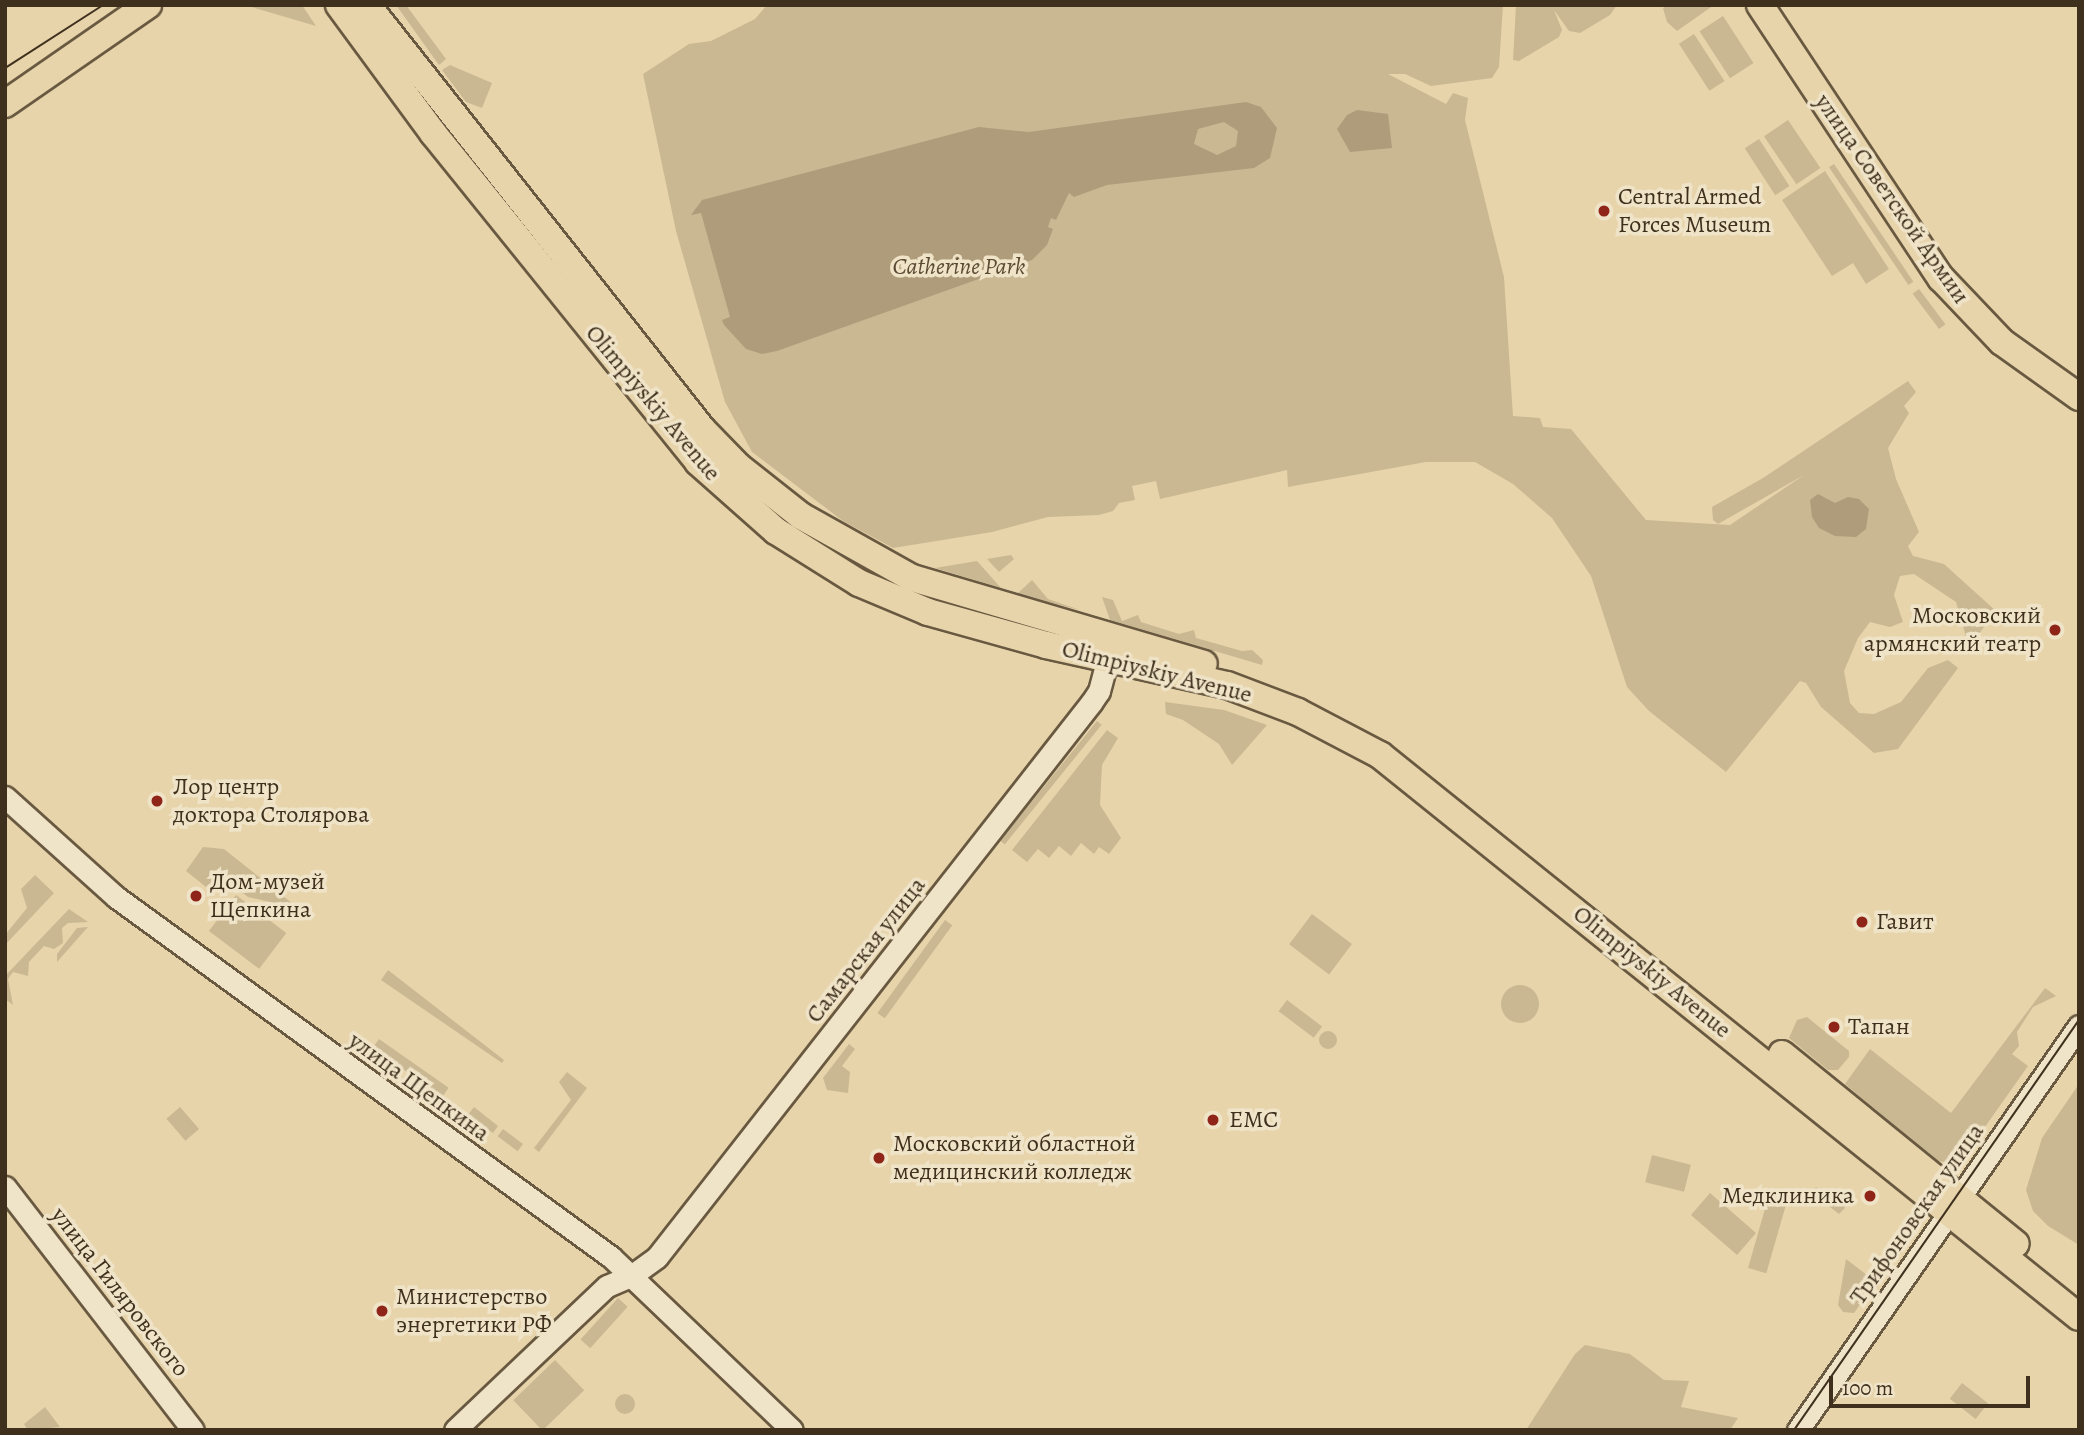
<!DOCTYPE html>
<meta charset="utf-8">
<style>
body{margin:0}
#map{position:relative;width:2084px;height:1435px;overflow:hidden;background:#e7d4ab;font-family:Alegreya,serif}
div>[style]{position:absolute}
.green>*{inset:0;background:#cab893;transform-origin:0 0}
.round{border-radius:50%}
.water>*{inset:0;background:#ae9c7b}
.roads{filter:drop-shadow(2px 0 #695940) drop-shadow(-2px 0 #695940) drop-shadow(0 2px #695940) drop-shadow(0 -2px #695940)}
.minor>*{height:21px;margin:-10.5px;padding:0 10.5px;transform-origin:10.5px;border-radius:10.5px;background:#efe3c8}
.major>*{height:26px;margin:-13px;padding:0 13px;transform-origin:13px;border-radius:13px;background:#e7d4ab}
.tram>*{height:2px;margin:-1px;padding:0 1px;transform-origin:1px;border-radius:1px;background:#3f301d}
.dots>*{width:19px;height:19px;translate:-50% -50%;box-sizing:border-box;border:4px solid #efe3c8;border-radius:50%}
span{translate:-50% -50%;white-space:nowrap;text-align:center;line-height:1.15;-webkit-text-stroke:7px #efe3c8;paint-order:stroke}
.poi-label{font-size:24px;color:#3f301d}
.left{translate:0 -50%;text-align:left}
.right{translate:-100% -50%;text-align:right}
.street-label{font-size:24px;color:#3f301d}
.park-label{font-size:24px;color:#5b4b35;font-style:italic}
.frame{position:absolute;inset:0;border:7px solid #3f301d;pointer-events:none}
.scale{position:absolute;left:1829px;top:1376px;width:201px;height:32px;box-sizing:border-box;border:4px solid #3f301d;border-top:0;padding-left:9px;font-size:21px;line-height:24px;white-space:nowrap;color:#3f301d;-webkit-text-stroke:5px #efe3c8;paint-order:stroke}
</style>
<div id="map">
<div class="green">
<div style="clip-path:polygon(245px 5px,302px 5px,316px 26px)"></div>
<div style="clip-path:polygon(396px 5px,406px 5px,446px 59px,439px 65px)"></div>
<div style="clip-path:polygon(767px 5px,1503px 5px,1499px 67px,1492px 78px,1431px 86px,1405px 74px,1388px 74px,1446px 104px,1453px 93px,1468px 98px,1465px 120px,1504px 277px,1513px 416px,1540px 418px,1543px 427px,1571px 429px,1646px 520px,1730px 525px,1804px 475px,1718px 524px,1713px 520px,1712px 507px,1763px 478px,1908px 381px,1916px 392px,1904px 406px,1909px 413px,1888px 448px,1896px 479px,1919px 532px,1908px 546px,1913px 556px,1944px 564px,1996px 611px,1969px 647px,1956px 602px,1914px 574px,1900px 576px,1894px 595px,1903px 622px,1890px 627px,1870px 622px,1858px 638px,1844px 671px,1850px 703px,1859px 713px,1874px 714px,1901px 702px,1928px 668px,1948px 660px,1958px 668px,1898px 749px,1874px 753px,1821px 707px,1806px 683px,1800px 681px,1726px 772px,1649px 711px,1627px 687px,1591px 576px,1552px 518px,1513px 484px,1475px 462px,1426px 462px,1288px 487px,1287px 470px,1160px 499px,1156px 481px,1132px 486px,1135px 500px,1119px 503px,1113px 511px,1099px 515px,1048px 517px,992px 532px,893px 548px,843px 521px,752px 452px,725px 402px,676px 231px,643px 74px,689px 44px,711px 41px,755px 19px)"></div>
<div style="clip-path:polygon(1516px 5px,1617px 5px,1610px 15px,1580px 33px,1569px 31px,1554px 10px,1562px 30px,1559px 37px,1519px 61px,1513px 60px)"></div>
<div style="clip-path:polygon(1668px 5px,1714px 5px,1677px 31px,1667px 22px,1663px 8px)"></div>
<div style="left:1723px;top:16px;width:56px;height:28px;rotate:57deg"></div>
<div style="left:1694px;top:34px;width:56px;height:18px;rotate:57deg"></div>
<div style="clip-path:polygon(450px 65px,492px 83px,482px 108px,466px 102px,442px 70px)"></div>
<div style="left:1788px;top:120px;width:58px;height:29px;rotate:56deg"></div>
<div style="left:1759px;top:139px;width:56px;height:17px;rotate:57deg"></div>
<div style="left:1834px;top:164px;width:142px;height:6px;rotate:56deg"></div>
<div style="clip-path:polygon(1825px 171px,1889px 269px,1866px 284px,1853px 263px,1832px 276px,1782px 200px)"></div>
<div style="left:1919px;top:289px;width:44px;height:8px;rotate:53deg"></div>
<div style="clip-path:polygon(1011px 555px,1014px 559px,999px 572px,987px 559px)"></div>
<div style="clip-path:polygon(977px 561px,1001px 588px,935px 568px)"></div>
<div style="clip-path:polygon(1032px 580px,1048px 599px,1080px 610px,1020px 595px,1018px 593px)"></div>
<div style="clip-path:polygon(1102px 597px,1113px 600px,1122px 621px,1138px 615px,1141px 622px,1179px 634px,1194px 630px,1196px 638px,1242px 651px,1252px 650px,1263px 660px,1262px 665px,1110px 620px)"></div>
<div style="clip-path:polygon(1165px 702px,1224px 710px,1267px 725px,1232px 765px,1219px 744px,1183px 720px,1166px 714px)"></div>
<div style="left:1097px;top:721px;width:6px;height:154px;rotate:39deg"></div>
<div style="clip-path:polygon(1107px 730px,1118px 738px,1102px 765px,1100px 805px,1121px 838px,1109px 854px,1099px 847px,1094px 854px,1081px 843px,1071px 856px,1059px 846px,1049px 858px,1038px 849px,1027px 862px,1012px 850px)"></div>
<div style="clip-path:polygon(203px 847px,224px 849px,293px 904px,293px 912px,284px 913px,270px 902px,248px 897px,240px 891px,240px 883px,231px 884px,220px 873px,206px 887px,186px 871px)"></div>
<div style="clip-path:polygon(35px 875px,54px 893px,5px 945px,5px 935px,27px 908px,21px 889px)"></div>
<div style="left:236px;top:895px;width:63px;height:45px;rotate:37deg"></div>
<div style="clip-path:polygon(69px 909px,88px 922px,68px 923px,62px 928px,63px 943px,54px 949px,44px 946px,29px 962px,28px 976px,13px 972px,8px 979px,13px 1005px,5px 999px,5px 976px)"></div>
<div style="left:1312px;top:914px;width:50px;height:38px;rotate:37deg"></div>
<div style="left:945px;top:920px;width:9px;height:115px;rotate:36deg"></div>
<div style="clip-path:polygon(88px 927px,57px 962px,57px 954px,77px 928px)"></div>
<div style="clip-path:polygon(388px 970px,504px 1060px,502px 1063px,381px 980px)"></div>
<div class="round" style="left:1501px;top:985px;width:38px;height:38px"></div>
<div style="clip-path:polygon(2045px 988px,2056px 996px,2033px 1007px,2017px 1032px,2019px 1046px,2012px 1054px,2028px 1066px,1963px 1158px,1954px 1163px,1936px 1161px,1845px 1084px,1870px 1049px,1951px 1113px)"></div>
<div style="left:1287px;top:1000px;width:44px;height:14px;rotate:37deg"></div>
<div style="clip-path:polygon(1807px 1017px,1849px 1051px,1849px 1057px,1838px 1070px,1828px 1070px,1789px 1038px,1797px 1020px)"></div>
<div class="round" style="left:1319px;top:1031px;width:18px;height:18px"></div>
<div style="left:379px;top:1039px;width:85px;height:11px;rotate:35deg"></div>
<div style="clip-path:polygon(849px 1044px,855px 1049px,842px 1066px,850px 1072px,848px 1093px,827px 1090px,823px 1078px)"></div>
<div style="clip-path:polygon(567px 1072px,587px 1088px,539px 1152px,534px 1148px,571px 1100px,559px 1082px)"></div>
<div style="clip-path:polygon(2079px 1084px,2079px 1245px,2048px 1226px,2033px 1211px,2026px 1190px,2042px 1138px)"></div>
<div style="left:180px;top:1107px;width:29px;height:18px;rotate:49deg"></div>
<div style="clip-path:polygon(474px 1107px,498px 1126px,493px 1133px,468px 1115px)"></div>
<div style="left:503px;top:1129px;width:25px;height:9px;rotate:37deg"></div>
<div style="left:1652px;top:1155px;width:40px;height:28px;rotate:14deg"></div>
<div style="clip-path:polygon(1816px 1187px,1842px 1202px,1845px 1208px,1839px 1214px,1811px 1192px)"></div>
<div style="left:1710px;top:1193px;width:61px;height:29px;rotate:41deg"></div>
<div style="left:1769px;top:1195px;width:19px;height:76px;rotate:16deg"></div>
<div style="clip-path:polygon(1846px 1259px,1876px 1282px,1854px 1313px,1843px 1312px,1838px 1305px)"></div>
<div style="left:618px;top:1298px;width:13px;height:56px;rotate:42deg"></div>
<div style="clip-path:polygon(1585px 1345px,1630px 1354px,1664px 1380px,1689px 1381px,1681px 1407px,1738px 1418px,1730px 1430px,1526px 1430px,1575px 1354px)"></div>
<div style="left:555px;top:1360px;width:42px;height:58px;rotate:46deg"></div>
<div style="left:1962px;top:1383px;width:33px;height:20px;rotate:38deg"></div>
<div class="round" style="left:615px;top:1394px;width:20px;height:20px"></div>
<div style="clip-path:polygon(45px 1407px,60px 1427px,28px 1430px,24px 1424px)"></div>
</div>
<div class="water">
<div style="clip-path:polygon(evenodd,1246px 102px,1261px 107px,1277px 128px,1270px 158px,1254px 168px,1107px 185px,1074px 197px,1069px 193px,1056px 220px,1051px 218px,1048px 227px,1053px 229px,1047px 245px,1032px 260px,777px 351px,762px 354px,746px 349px,724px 325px,722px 320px,730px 317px,701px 213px,691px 215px,702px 200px,979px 127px,1029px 132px,1246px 102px,1224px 122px,1238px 131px,1236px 146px,1217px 155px,1194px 144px,1198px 129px,1224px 122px)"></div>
<div style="clip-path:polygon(1357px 110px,1388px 114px,1392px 148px,1350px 152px,1337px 129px,1347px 115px)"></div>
<div style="clip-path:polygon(1818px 494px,1835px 503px,1848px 497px,1859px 499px,1869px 509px,1866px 529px,1856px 537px,1835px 536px,1819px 528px,1812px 517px,1810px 500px)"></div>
</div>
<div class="roads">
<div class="minor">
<div style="left:5px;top:797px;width:149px;rotate:42deg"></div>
<div style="left:116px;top:897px;width:612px;rotate:36.03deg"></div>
<div style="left:611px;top:1257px;width:250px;rotate:43.7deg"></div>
<div style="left:5px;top:1187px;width:307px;rotate:52.3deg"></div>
<div style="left:455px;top:1430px;width:209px;rotate:-43.5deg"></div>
<div style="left:607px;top:1286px;width:26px;rotate:-23deg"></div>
<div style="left:631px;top:1276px;width:32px;rotate:-36deg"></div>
<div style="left:657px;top:1257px;width:704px;rotate:-51.93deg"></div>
<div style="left:1091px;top:703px;width:14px;rotate:-56deg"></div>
<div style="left:1099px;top:691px;width:47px;rotate:-75.1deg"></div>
<div style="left:1798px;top:1430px;width:492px;rotate:-55.2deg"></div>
</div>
<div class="major">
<div style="left:339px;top:5px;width:159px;rotate:53.7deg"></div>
<div style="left:433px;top:133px;width:422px;rotate:51.1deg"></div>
<div style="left:698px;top:462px;width:104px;rotate:41.5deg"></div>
<div style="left:776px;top:531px;width:98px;rotate:32.1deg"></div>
<div style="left:859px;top:583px;width:75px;rotate:22.8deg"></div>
<div style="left:928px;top:612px;width:123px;rotate:15.6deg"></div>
<div style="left:1046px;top:645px;width:185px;rotate:12.5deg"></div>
<div style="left:1227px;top:685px;width:76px;rotate:20.8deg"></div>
<div style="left:1298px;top:712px;width:93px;rotate:27.7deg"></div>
<div style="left:1380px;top:755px;width:897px;rotate:38.8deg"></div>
<div style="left:367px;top:5px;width:540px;rotate:51.69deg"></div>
<div style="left:702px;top:429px;width:53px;rotate:45.8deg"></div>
<div style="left:739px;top:467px;width:79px;rotate:38.3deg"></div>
<div style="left:801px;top:516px;width:127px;rotate:29.2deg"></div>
<div style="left:912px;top:578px;width:304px;rotate:16.4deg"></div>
<div style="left:1760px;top:5px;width:328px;rotate:56.5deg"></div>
<div style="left:1941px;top:278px;width:88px;rotate:46.4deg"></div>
<div style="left:2002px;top:342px;width:95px;rotate:35.5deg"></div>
<div style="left:5px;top:104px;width:174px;rotate:-34.7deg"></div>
<div style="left:1782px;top:1054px;width:301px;rotate:39.1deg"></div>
</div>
</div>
<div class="tram">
<div style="left:5px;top:68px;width:117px;rotate:-32.7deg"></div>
<div style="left:1794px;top:1430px;width:499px;rotate:-55.2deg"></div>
</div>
<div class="dots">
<div style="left:1604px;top:211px;background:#8f2418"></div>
<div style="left:2055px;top:630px;background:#8f2418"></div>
<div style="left:157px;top:801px;background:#8f2418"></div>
<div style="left:196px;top:896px;background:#8f2418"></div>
<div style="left:1862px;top:922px;background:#8f2418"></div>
<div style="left:1834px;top:1027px;background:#8f2418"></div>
<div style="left:1213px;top:1120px;background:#8f2418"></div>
<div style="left:879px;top:1158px;background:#8f2418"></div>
<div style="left:1870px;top:1196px;background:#8f2418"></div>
<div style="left:382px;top:1311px;background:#8f2418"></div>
</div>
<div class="poi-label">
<span class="left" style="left:1618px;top:211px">Central Armed<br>Forces Museum</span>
<span class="right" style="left:2041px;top:630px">Московский<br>армянский театр</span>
<span class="left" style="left:173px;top:801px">Лор центр<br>доктора Столярова</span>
<span class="left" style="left:210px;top:896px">Дом-музей<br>Щепкина</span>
<span class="left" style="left:1876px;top:922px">Гавит</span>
<span class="left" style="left:1848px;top:1027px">Тапан</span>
<span class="left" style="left:1229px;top:1120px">EMC</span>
<span class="left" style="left:893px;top:1158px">Московский областной<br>медицинский колледж</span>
<span class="right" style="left:1854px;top:1196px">Медклиника</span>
<span class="left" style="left:396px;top:1311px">Министерство<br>энергетики РФ</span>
</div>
<div class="street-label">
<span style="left:1892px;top:199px;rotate:55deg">улица Советской Армии</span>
<span style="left:653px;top:403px;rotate:50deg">Olimpiyskiy Avenue</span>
<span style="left:1157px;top:672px;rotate:14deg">Olimpiyskiy Avenue</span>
<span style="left:866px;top:950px;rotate:-52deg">Самарская улица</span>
<span style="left:1652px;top:972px;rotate:39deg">Olimpiyskiy Avenue</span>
<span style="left:419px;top:1087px;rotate:36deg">улица Щепкина</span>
<span style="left:1917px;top:1214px;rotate:-55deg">Трифоновская улица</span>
<span style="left:120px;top:1292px;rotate:52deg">улица Гиляровского</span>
</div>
<div class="park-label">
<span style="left:959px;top:267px">Catherine Park</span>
</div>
<div class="frame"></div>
<div class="scale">100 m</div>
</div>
